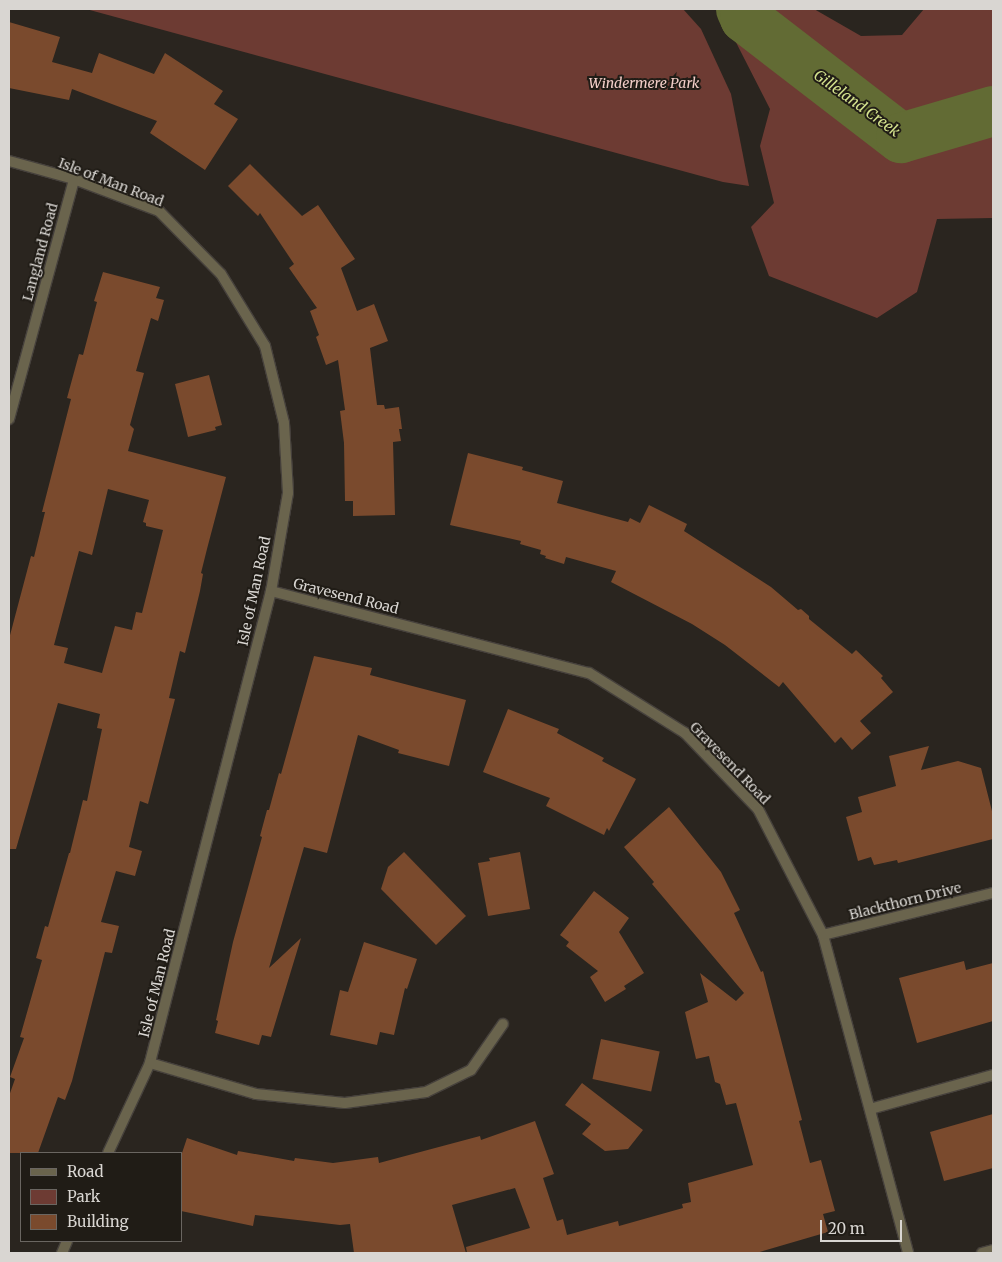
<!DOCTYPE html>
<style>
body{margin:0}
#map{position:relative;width:1002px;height:1262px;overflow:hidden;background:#2a251f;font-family:Merriweather,serif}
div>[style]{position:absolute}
.green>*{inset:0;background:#6d3b33}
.river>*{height:50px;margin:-25px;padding:0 25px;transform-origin:25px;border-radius:25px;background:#626b34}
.building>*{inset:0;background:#7a4a2d;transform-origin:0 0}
.roads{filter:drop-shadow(1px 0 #46413c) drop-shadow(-1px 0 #46413c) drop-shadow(0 1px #46413c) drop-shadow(0 -1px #46413c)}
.service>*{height:10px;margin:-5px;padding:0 5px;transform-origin:5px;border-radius:5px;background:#6a644d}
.minor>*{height:10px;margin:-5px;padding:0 5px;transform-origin:5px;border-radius:5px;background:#6a644d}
span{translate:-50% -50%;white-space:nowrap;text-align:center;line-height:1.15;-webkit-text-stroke:4px #201c16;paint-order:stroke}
.park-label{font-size:14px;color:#f3cec8;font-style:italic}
.street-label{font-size:14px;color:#d9d6d2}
.water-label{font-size:15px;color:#d3e18d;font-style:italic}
.frame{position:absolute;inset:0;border:10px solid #d9d6d2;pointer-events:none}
.legend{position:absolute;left:20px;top:1152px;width:162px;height:90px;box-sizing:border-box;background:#201c16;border:1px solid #6a6661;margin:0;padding:6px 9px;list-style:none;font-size:15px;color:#d9d6d2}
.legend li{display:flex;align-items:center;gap:10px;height:25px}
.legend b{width:25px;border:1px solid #6a6661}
.scale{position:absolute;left:820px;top:1220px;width:82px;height:22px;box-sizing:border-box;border:2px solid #d9d6d2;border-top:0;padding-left:6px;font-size:15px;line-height:18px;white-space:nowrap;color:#d9d6d2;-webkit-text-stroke:4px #201c16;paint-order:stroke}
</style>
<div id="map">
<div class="green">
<div style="clip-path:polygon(86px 9px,683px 9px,701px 29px,731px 94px,749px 186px,723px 182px)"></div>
<div style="clip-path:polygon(719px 9px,814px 9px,861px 36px,902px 35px,924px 9px,993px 10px,993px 218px,937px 219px,917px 292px,877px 318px,769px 276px,751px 227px,774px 203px,760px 146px,770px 109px)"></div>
</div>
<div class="river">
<div style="left:741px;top:9px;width:10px;rotate:66deg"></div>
<div style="left:745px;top:18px;width:197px;rotate:37.6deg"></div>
<div style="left:901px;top:138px;width:96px;rotate:-16.4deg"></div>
</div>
<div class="building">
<div style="clip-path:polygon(9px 22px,60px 37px,52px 62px,92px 73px,99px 53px,154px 74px,165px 53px,223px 91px,214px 104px,238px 119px,205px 170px,150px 133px,157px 121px,72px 89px,69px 100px,9px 88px)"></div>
<div style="clip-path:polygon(250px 164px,302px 216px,318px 205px,355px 259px,341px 268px,357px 311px,374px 304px,388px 341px,370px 348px,377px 405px,384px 405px,385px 409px,399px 407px,402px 429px,399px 429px,401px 441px,393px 442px,395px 515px,353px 516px,353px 501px,345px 501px,344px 443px,340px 411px,345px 410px,338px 360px,326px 365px,316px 337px,319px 335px,310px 311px,317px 308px,289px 268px,294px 264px,260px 213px,258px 216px,228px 186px)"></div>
<div style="clip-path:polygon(evenodd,103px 272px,160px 287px,156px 298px,164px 300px,158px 321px,151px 318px,136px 371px,144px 373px,130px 425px,134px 429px,128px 451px,226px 477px,207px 549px,201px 573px,203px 574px,200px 591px,185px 653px,180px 651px,169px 698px,175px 699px,148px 804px,140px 801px,129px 847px,142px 851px,135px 876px,116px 871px,101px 922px,119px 926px,112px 953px,105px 952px,72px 1081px,65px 1100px,58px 1097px,38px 1153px,9px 1153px,9px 1096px,15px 1079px,10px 1077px,24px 1038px,20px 1037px,42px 960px,36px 958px,45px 926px,48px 927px,69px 853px,70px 853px,83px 800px,87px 801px,102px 729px,97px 728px,100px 714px,58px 703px,16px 849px,9px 849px,9px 639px,31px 556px,34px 557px,45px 512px,42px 512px,71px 399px,67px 398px,79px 354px,83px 355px,97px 302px,94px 301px,103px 272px,108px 489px,149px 500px,143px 522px,146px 523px,146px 526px,163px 530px,142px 613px,136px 612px,132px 630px,115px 626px,102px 673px,64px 663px,68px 648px,54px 645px,79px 551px,92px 555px,108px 489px)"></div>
<div style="clip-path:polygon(209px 375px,222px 425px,215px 427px,216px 430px,188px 437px,175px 384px)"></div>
<div style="clip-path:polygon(468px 453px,523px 467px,522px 470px,563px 481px,557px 503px,628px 522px,630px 518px,640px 523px,649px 505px,687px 524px,684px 531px,771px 587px,798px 610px,801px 609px,809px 616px,809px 619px,852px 654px,856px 650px,883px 676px,881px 678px,893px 692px,860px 721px,871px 733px,852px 750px,841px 737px,835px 743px,783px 682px,779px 687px,725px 645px,692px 624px,611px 582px,616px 571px,566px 557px,564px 564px,545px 558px,546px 556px,540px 554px,541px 550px,520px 544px,521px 541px,450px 525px)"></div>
<div style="clip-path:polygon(314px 656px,372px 668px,370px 675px,466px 700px,449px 766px,398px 753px,399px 750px,358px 735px,327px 853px,304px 847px,269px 968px,301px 938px,271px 1037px,262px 1035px,259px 1045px,215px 1033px,218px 1021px,216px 1020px,233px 942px,262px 837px,260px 836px,267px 810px,269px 810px,279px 773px,281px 774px)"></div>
<div style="clip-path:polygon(508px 709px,559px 729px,557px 733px,604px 758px,602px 761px,636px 779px,609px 831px,607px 828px,604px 835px,546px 806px,550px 798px,483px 772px)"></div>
<div style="clip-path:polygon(929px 746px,921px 770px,958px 761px,981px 768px,993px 815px,993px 839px,898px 863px,897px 860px,874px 865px,871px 857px,858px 861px,846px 817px,862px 812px,858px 797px,896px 786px,889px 756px)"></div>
<div style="clip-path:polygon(669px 807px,721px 872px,740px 910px,734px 913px,761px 972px,763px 971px,802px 1120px,799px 1121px,810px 1163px,821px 1160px,835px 1211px,823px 1214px,828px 1232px,756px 1253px,467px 1253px,466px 1247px,530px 1228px,515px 1188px,452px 1205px,466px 1253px,354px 1253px,350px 1224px,340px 1225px,255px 1215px,253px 1226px,181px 1211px,181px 1156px,187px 1138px,237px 1155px,238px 1151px,294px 1161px,295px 1158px,333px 1163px,378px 1157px,379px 1163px,480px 1136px,481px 1140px,535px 1121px,554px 1174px,543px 1178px,557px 1221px,563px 1219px,567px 1235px,618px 1221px,619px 1226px,683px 1208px,682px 1204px,691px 1202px,688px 1183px,753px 1165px,736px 1103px,726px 1105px,720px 1084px,715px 1082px,709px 1056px,696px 1059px,685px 1012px,708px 1002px,700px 973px,736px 1001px,744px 993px,652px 884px,654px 882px,624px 847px)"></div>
<div style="clip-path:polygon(404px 852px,466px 916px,436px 945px,381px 889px,388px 867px)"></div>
<div style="clip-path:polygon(520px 852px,530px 909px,488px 916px,478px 863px,490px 861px,489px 858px)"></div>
<div style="clip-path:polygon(594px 891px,629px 918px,619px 932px,644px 973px,624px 986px,626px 989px,605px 1002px,590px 977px,598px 971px,566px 946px,569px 942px,560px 935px)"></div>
<div style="clip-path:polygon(364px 942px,417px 959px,407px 989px,405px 988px,394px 1035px,380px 1032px,377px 1045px,330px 1035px,340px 990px,348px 992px)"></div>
<div style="clip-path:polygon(964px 961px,966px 970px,993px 963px,993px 1021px,917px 1043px,899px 978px)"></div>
<div style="left:601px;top:1039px;width:60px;height:41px;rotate:12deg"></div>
<div style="clip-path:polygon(582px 1083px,643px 1130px,628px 1149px,605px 1151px,582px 1134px,591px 1124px,565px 1105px)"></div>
<div style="clip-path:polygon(993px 1114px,993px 1168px,944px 1181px,930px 1132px)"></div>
</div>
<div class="roads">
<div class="service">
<div style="left:870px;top:1109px;width:128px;rotate:-15.5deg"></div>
</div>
<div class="minor">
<div style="left:9px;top:161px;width:67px;rotate:15.5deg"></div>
<div style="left:74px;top:179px;width:91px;rotate:20.6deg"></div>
<div style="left:159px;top:211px;width:88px;rotate:45.5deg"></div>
<div style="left:221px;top:274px;width:84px;rotate:58.6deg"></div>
<div style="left:265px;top:346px;width:79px;rotate:76.1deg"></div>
<div style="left:284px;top:423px;width:70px;rotate:86.7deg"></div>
<div style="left:288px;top:493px;width:99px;rotate:99.8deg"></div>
<div style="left:271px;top:591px;width:487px;rotate:104.4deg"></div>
<div style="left:150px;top:1063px;width:99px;rotate:115deg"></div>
<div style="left:9px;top:419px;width:249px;rotate:-74.8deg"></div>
<div style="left:271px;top:591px;width:328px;rotate:14.5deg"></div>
<div style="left:589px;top:673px;width:113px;rotate:32deg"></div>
<div style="left:685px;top:733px;width:105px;rotate:46.2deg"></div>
<div style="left:758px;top:809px;width:142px;rotate:62.7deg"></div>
<div style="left:823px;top:935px;width:329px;rotate:75deg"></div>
<div style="left:823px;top:935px;width:175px;rotate:-13.9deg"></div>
<div style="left:150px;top:1063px;width:110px;rotate:16.3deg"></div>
<div style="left:256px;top:1094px;width:89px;rotate:5.8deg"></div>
<div style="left:345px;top:1103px;width:82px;rotate:-7.7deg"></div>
<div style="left:426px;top:1092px;width:50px;rotate:-26.1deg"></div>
<div style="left:471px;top:1070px;width:56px;rotate:-55.2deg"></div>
<div style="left:62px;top:1253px;width:13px;rotate:-67deg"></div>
<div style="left:982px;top:1253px;width:11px;rotate:-15deg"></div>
</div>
</div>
<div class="park-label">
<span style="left:644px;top:83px">Windermere Park</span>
</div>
<div class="street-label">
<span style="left:111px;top:182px;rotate:21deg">Isle of Man Road</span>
<span style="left:40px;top:252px;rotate:-75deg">Langland Road</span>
<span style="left:254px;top:591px;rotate:-78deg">Isle of Man Road</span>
<span style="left:346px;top:596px;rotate:14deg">Gravesend Road</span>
<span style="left:730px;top:763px;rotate:46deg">Gravesend Road</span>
<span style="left:905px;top:901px;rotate:-14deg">Blackthorn Drive</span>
<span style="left:157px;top:983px;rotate:-76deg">Isle of Man Road</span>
</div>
<div class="water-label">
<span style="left:857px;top:103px;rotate:36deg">Gilleland Creek</span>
</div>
<div class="frame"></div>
<ul class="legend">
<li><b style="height:6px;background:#6a644d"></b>Road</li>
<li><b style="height:14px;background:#6d3b33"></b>Park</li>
<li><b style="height:14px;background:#7a4a2d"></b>Building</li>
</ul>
<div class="scale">20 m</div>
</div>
